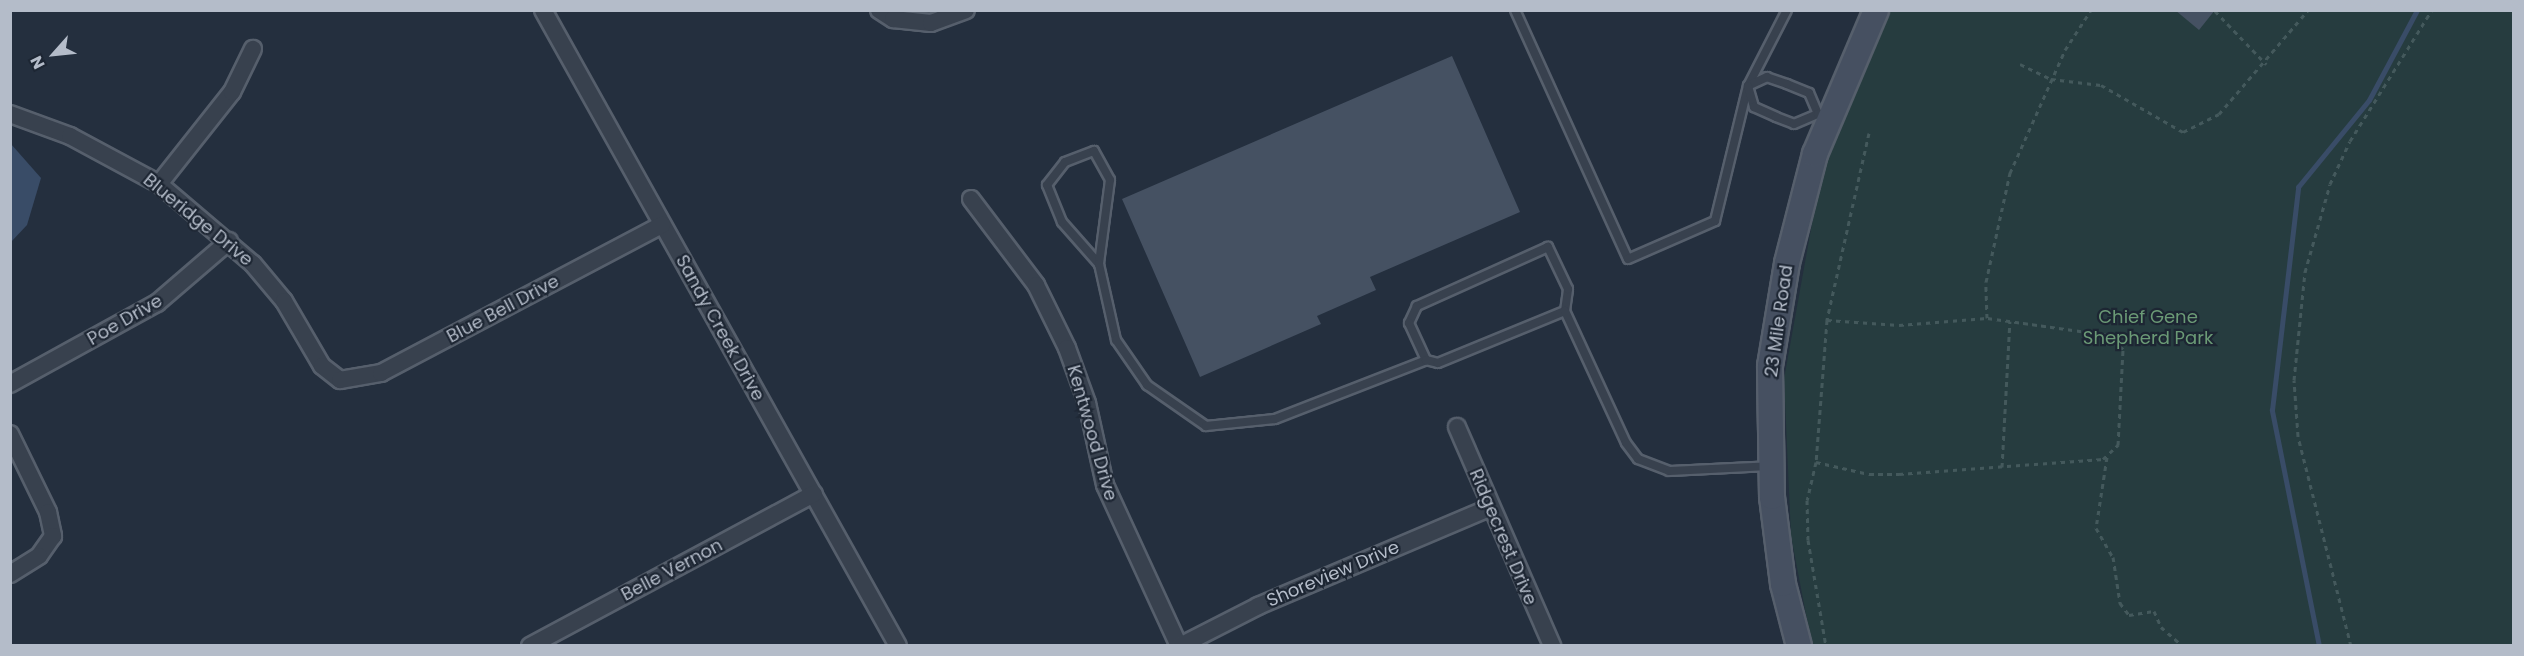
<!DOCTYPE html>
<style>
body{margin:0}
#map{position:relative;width:2524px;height:656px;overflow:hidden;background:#242f3e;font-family:Poppins,sans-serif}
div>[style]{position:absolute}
.green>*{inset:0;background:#263c3f}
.water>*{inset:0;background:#394c67}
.stream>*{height:5px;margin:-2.5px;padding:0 2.5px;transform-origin:2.5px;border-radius:2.5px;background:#394c67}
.building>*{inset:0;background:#455162}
.path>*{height:3px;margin-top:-1.5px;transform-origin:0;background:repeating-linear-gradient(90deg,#44595c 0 4.5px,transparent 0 9px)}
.roads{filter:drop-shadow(2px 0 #565f6c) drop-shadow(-2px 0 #565f6c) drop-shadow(0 2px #565f6c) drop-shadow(0 -2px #565f6c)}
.service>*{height:8px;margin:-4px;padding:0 4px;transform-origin:4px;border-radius:4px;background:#38414e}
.minor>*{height:16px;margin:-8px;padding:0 8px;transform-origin:8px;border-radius:8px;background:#38414e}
.secondary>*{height:24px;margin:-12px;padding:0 12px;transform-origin:12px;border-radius:12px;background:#465061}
span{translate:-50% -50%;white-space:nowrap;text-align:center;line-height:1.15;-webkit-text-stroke:4.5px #1d2633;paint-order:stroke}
.street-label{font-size:18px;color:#b4bcc9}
.park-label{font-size:18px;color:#6b9a76}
.frame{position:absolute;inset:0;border:12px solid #b4bcc9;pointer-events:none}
.north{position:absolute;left:24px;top:24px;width:60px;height:60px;-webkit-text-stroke:4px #1d2633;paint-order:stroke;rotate:243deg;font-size:16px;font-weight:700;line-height:24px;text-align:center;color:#b4bcc9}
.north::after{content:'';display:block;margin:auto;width:21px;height:27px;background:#b4bcc9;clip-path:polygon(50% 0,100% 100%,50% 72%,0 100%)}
</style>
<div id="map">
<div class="green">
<div style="clip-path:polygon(1885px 11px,2513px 11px,2513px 645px,1812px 646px,1791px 536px,1784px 379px,1824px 157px)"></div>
</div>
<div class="water">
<div style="clip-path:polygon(11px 144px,41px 178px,27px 225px,11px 242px)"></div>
</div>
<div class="stream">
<div style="left:2319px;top:646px;width:241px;rotate:-101.3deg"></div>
<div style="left:2272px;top:410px;width:225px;rotate:-83.3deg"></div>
<div style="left:2298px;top:187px;width:112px;rotate:-50.8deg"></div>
<div style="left:2369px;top:100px;width:102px;rotate:-61.9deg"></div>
</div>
<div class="building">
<div style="clip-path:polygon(2175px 10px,2215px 10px,2199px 30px)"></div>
<div style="clip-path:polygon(1452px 56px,1520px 212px,1370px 277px,1376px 290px,1317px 316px,1321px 324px,1200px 377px,1122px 199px)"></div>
</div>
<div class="path">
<div style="left:2215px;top:11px;width:74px;rotate:46.1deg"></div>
<div style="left:2020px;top:64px;width:34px;rotate:26deg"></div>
<div style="left:2051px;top:79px;width:50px;rotate:6.8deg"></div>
<div style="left:2101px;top:85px;width:95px;rotate:29.8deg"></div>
<div style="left:2183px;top:132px;width:40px;rotate:-26.6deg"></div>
<div style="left:2219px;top:114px;width:137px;rotate:-49.4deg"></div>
<div style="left:1869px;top:133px;width:192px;rotate:102.7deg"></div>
<div style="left:1827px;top:320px;width:142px;rotate:94.4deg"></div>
<div style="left:1816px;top:462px;width:54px;rotate:12.8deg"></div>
<div style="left:1869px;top:474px;width:30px"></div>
<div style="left:1899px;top:474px;width:205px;rotate:-4.2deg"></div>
<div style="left:2103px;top:459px;width:21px;rotate:-43deg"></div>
<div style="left:2118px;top:445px;width:96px;rotate:-87deg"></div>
<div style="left:2123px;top:349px;width:21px;rotate:-137deg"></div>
<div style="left:2108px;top:335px;width:122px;rotate:-172deg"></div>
<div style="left:1987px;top:318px;width:36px;rotate:-92deg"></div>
<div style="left:1986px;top:282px;width:112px;rotate:-77.6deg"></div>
<div style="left:2010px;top:173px;width:135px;rotate:-65.9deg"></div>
<div style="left:2065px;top:50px;width:48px;rotate:-57deg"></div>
<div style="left:1827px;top:320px;width:72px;rotate:4deg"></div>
<div style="left:1899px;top:325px;width:88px;rotate:-4.5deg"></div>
<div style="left:2107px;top:457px;width:72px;rotate:98.8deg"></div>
<div style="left:2096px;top:528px;width:34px;rotate:60deg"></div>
<div style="left:2113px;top:557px;width:47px;rotate:81.3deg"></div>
<div style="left:2120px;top:603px;width:15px;rotate:53deg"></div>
<div style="left:2129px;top:615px;width:25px;rotate:-9deg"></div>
<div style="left:2154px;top:611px;width:17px;rotate:66deg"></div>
<div style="left:2161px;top:627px;width:29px;rotate:41deg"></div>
<div style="left:1816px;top:462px;width:39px;rotate:103deg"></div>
<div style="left:1807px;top:500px;width:40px;rotate:88.6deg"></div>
<div style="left:1808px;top:540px;width:108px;rotate:80.4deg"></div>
<div style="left:2002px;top:467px;width:146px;rotate:-86.9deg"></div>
<div style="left:2351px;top:646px;width:217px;rotate:-104.2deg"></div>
<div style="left:2298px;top:436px;width:56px;rotate:-94.1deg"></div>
<div style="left:2294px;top:380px;width:109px;rotate:-84.2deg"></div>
<div style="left:2305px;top:272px;width:91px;rotate:-74.1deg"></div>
<div style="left:2330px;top:184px;width:47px;rotate:-65.1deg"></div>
<div style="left:2350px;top:141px;width:155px;rotate:-58deg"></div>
</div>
<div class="roads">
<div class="service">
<div style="left:1515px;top:10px;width:273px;rotate:65.6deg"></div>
<div style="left:1628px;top:259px;width:95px;rotate:-23.6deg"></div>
<div style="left:1715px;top:221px;width:139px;rotate:-76.3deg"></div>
<div style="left:1748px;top:86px;width:85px;rotate:-62.8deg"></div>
<div style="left:1818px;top:114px;width:23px;rotate:-113deg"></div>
<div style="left:1809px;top:93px;width:24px;rotate:-158deg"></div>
<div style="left:1787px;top:84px;width:21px;rotate:-161deg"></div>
<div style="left:1767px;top:77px;width:21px;rotate:155deg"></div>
<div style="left:1748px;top:86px;width:22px;rotate:74deg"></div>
<div style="left:1754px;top:107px;width:24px;rotate:24deg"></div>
<div style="left:1776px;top:117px;width:19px;rotate:21deg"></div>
<div style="left:1794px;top:124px;width:26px;rotate:-23deg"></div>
<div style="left:1818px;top:114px;width:12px;rotate:14deg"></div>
<div style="left:1099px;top:264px;width:56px;rotate:-131.4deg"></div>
<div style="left:1062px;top:222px;width:40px;rotate:-112deg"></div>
<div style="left:1047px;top:185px;width:29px;rotate:-52deg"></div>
<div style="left:1065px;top:162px;width:31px;rotate:-21deg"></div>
<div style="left:1094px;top:151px;width:33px;rotate:61deg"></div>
<div style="left:1110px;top:180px;width:85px;rotate:97.5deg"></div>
<div style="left:1099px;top:264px;width:78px;rotate:77.4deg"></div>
<div style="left:1116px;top:340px;width:55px;rotate:55.4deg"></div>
<div style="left:1147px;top:385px;width:72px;rotate:34.8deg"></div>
<div style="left:1206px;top:426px;width:69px;rotate:-5.8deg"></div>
<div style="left:1275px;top:419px;width:162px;rotate:-21.3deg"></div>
<div style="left:1565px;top:311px;width:22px;rotate:-82deg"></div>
<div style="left:1568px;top:289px;width:47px;rotate:-115.5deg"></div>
<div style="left:1548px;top:247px;width:144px;rotate:155.8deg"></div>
<div style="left:1417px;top:306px;width:19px;rotate:115deg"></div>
<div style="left:1409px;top:323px;width:41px;rotate:65.3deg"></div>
<div style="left:1426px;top:360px;width:12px;rotate:14deg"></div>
<div style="left:1438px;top:363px;width:137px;rotate:-22.3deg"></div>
<div style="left:1565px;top:311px;width:145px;rotate:65.2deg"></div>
<div style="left:1626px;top:443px;width:20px;rotate:53deg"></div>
<div style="left:1638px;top:459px;width:33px;rotate:21deg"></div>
<div style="left:1669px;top:471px;width:101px;rotate:-2.8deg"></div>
</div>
<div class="minor">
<div style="left:543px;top:10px;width:728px;rotate:60.83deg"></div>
<div style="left:879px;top:10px;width:17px;rotate:33deg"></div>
<div style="left:893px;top:19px;width:38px;rotate:6deg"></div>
<div style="left:931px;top:23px;width:37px;rotate:-20deg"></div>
<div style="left:10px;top:114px;width:64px;rotate:20.1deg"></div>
<div style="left:70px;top:136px;width:101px;rotate:28.3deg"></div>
<div style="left:159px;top:184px;width:123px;rotate:40.4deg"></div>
<div style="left:253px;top:264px;width:48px;rotate:50deg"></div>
<div style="left:284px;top:301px;width:75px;rotate:59.7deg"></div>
<div style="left:322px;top:366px;width:23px;rotate:38deg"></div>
<div style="left:340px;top:380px;width:42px;rotate:-9.7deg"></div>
<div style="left:381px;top:373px;width:318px;rotate:-27.8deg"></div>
<div style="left:159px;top:184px;width:117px;rotate:-51.6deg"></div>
<div style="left:232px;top:92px;width:48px;rotate:-64deg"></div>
<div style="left:971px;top:199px;width:108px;rotate:52.9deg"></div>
<div style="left:1036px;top:285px;width:70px;rotate:63.8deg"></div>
<div style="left:1067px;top:348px;width:59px;rotate:70deg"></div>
<div style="left:1087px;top:403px;width:84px;rotate:77.6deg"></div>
<div style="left:1105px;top:485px;width:177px;rotate:65.3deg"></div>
<div style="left:10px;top:384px;width:168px;rotate:-28.9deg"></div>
<div style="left:157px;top:303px;width:95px;rotate:-40.7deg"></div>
<div style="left:1457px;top:427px;width:239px;rotate:66.5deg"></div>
<div style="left:10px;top:434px;width:87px;rotate:64deg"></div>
<div style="left:48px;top:512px;width:25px;rotate:78deg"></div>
<div style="left:53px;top:536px;width:24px;rotate:125deg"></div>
<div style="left:39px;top:556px;width:34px;rotate:148deg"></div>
<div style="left:530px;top:646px;width:322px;rotate:-28.2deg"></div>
<div style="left:1180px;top:646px;width:88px;rotate:-27.1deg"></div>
<div style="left:1258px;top:606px;width:251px;rotate:-23deg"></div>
</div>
<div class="secondary">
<div style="left:1799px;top:646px;width:64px;rotate:-104.5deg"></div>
<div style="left:1783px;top:584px;width:88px;rotate:-97.2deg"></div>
<div style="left:1772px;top:497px;width:131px;rotate:-90.9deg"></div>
<div style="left:1770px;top:366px;width:104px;rotate:-80.6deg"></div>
<div style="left:1787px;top:263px;width:113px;rotate:-75.6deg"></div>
<div style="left:1815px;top:154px;width:156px;rotate:-67deg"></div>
</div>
</div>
<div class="street-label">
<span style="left:198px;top:220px;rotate:39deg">Blueridge Drive</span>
<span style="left:503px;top:309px;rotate:-28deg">Blue Bell Drive</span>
<span style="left:125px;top:320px;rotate:-30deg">Poe Drive</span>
<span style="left:1779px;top:321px;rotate:-82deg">23 Mile Road</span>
<span style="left:720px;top:328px;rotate:61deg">Sandy Creek Drive</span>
<span style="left:1092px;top:433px;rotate:74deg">Kentwood Drive</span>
<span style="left:1503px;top:537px;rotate:67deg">Ridgecrest Drive</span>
<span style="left:672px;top:570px;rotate:-28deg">Belle Vernon</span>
<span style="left:1333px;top:574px;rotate:-23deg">Shoreview Drive</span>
</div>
<div class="park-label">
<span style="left:2148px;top:328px">Chief Gene<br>Shepherd Park</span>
</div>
<div class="frame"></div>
<div class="north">N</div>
</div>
